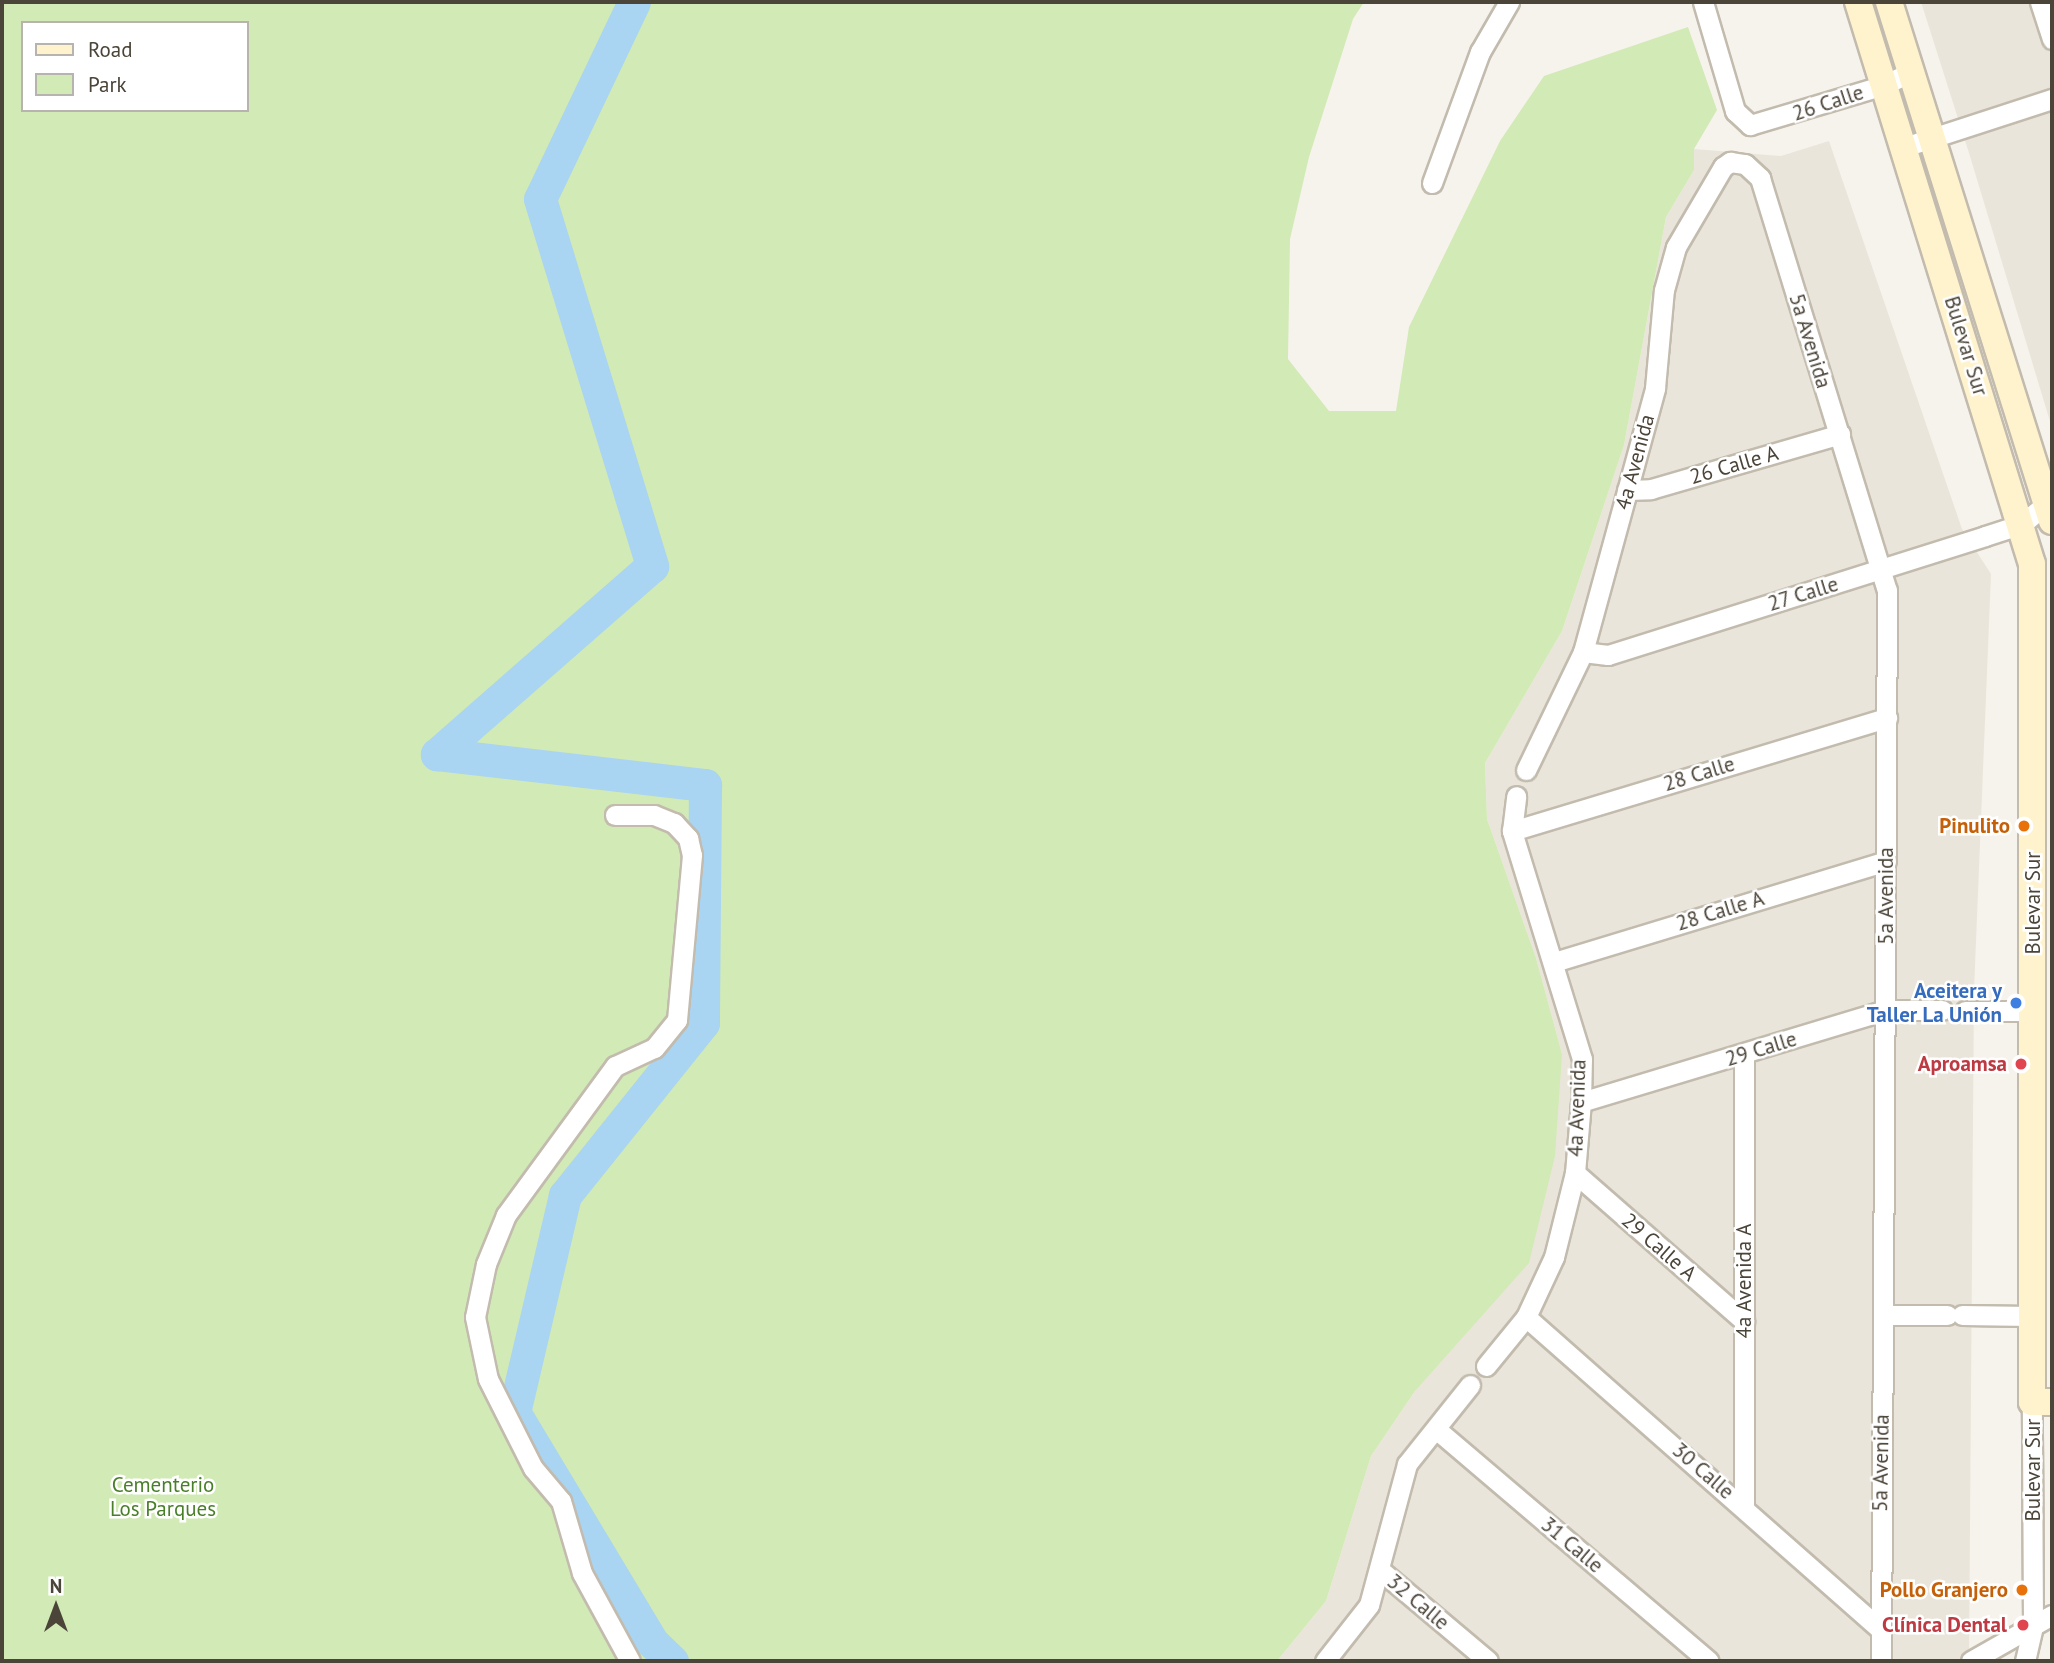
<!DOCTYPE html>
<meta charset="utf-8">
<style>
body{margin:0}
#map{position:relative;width:2054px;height:1663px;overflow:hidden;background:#f6f3ec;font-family:"PT Sans",sans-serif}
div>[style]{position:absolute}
.residential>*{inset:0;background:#eae5da}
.green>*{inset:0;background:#d2eab5}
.river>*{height:33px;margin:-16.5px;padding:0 16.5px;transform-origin:16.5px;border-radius:16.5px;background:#a9d4f2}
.roads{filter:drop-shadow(2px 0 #c2bbae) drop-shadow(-2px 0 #c2bbae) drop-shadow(0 2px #c2bbae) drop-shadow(0 -2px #c2bbae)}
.minor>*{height:19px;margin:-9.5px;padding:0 9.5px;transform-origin:9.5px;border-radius:9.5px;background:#fff}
.secondary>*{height:26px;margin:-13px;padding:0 13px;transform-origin:13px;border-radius:13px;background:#fff3cd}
.dots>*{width:19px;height:19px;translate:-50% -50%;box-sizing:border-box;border:4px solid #fff;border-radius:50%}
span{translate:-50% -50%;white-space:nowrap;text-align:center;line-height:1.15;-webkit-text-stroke:5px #fff;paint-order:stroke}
.street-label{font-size:21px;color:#4b4439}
.food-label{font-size:21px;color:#c56008;font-weight:700}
.right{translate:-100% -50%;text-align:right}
.shop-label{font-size:21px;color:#366cbe;font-weight:700}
.health-label{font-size:21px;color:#be3a42;font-weight:700}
.park-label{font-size:21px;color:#4a7f2a}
.frame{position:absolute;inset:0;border:4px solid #4b4439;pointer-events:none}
.legend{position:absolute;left:21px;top:21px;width:228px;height:91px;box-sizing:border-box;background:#fff;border:2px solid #b7b4b0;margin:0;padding:9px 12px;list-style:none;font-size:21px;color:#4b4439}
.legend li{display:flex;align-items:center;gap:14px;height:35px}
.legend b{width:35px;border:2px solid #b7b4b0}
.north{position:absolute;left:21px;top:1572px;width:70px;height:70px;-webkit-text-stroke:5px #fff;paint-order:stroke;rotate:0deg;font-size:19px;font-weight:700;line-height:28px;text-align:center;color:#4b4439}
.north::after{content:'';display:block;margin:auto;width:24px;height:32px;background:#4b4439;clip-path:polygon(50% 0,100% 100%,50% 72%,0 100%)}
</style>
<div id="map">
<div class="residential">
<div style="clip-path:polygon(1921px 2px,2052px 2px,2052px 428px,1969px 153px)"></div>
<div style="clip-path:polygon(1829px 141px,1962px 529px,1991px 574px,1974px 991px,1969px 1661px,1277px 1661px,1326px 1601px,1371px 1456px,1415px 1391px,1562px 1054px,1536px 958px,1487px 819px,1485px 763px,1562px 631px,1624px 445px,1666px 217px,1694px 170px,1694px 149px,1781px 156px)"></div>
</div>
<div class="green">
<div style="clip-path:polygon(evenodd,2px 2px,1364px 2px,1353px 19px,1309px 157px,1290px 239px,1288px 359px,1329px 411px,1396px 411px,1409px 327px,1500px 141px,1544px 76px,1688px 27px,1717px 110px,1694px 149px,1694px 170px,1666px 217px,1624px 445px,1562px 631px,1485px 763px,1487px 819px,1536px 958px,1562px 1054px,1555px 1156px,1529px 1263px,1415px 1391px,1371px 1456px,1326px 1601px,1277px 1661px,2px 1661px,2px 2px,23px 23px,247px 23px,247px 110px,23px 110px,23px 23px)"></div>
</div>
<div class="river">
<div style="left:634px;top:2px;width:218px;rotate:115.5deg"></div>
<div style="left:540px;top:199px;width:384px;rotate:73deg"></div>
<div style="left:652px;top:566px;width:286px;rotate:138.8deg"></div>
<div style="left:437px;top:754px;width:270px;rotate:6.6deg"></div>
<div style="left:705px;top:785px;width:238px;rotate:90.5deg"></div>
<div style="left:703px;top:1023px;width:221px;rotate:128.7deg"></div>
<div style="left:565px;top:1195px;width:223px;rotate:103.2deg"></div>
<div style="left:514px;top:1412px;width:268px;rotate:59deg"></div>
<div style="left:652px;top:1642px;width:28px;rotate:44deg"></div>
</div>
<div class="roads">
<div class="minor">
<div style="left:1703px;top:2px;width:114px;rotate:73.6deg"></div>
<div style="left:1735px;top:111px;width:21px;rotate:43deg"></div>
<div style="left:1750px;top:125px;width:140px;rotate:-16.6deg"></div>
<div style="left:1884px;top:85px;width:30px;rotate:-26deg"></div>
<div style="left:2040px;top:2px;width:39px;rotate:72deg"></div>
<div style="left:1904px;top:147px;width:156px;rotate:-18deg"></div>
<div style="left:1432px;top:183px;width:140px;rotate:-69.9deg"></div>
<div style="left:1480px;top:52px;width:58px;rotate:-59.9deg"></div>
<div style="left:1627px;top:490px;width:24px;rotate:-2deg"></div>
<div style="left:1651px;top:489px;width:197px;rotate:-16.2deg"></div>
<div style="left:1583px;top:652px;width:25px;rotate:7deg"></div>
<div style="left:1608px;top:655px;width:395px;rotate:-17.5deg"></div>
<div style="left:1985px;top:536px;width:39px;rotate:-18deg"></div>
<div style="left:2022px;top:524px;width:39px;rotate:-40deg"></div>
<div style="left:1526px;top:770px;width:131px;rotate:-64.2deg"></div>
<div style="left:1583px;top:652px;width:274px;rotate:-74.7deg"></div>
<div style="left:1655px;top:388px;width:98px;rotate:-84.8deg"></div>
<div style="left:1664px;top:290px;width:45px;rotate:-74.4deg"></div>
<div style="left:1676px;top:247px;width:93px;rotate:-59.6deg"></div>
<div style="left:1723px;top:167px;width:9px;rotate:-36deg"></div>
<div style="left:1730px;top:162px;width:15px;rotate:8deg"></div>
<div style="left:1745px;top:164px;width:21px;rotate:43deg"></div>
<div style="left:1760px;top:178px;width:431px;rotate:72.9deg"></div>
<div style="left:1887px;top:590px;width:1071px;rotate:90.32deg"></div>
<div style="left:615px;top:815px;width:39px"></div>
<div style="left:654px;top:815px;width:22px;rotate:22deg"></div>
<div style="left:674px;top:823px;width:21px;rotate:47deg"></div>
<div style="left:688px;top:838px;width:17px;rotate:77deg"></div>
<div style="left:692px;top:855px;width:166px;rotate:95.2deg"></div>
<div style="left:677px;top:1020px;width:36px;rotate:129deg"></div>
<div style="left:654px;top:1048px;width:43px;rotate:155.2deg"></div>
<div style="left:615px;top:1066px;width:185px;rotate:126.2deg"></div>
<div style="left:506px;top:1215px;width:53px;rotate:112.2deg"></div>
<div style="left:486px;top:1264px;width:54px;rotate:101.7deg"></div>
<div style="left:475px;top:1317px;width:63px;rotate:78.2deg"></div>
<div style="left:488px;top:1379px;width:100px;rotate:63.2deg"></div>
<div style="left:533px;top:1468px;width:43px;rotate:49.7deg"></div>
<div style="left:561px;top:1501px;width:75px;rotate:73.7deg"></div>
<div style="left:582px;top:1573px;width:100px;rotate:61.4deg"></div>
<div style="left:1512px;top:831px;width:392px;rotate:-16.8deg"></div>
<div style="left:1554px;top:962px;width:347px;rotate:-16.9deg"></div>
<div style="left:1965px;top:1011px;width:68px"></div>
<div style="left:1581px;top:1102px;width:318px;rotate:-16.8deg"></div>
<div style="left:1885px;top:1010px;width:57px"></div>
<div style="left:1575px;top:1173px;width:225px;rotate:41.2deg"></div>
<div style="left:1883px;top:1315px;width:64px"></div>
<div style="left:1962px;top:1315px;width:69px;rotate:0.8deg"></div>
<div style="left:1526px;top:1317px;width:469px;rotate:41.4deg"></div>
<div style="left:1486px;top:1366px;width:63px;rotate:-50.8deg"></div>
<div style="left:1526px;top:1317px;width:66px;rotate:-65deg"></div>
<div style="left:1554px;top:1257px;width:87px;rotate:-76deg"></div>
<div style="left:1575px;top:1173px;width:71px;rotate:-85.2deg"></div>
<div style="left:1581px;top:1102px;width:43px;rotate:-88.7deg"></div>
<div style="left:1582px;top:1059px;width:239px;rotate:-107.1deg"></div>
<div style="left:1512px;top:831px;width:35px;rotate:-83deg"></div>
<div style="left:1436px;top:1429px;width:358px;rotate:40.4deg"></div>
<div style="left:1744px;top:1506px;width:451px;rotate:-90deg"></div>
<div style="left:1380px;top:1570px;width:141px;rotate:40.1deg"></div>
<div style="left:1325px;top:1661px;width:71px;rotate:-51.8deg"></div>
<div style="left:1369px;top:1605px;width:146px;rotate:-74.9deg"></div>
<div style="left:1407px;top:1464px;width:101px;rotate:-51.4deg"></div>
<div style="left:1971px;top:1661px;width:93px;rotate:-29.6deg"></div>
<div style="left:2025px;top:1661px;width:37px;rotate:-77deg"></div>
<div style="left:2033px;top:1625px;width:223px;rotate:-90.3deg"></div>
</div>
<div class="secondary">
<div style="left:1858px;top:2px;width:588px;rotate:72.8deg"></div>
<div style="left:2032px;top:564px;width:838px;rotate:90deg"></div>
<div style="left:2032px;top:1402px;width:20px"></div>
<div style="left:1889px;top:2px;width:544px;rotate:72.56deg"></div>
</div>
</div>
<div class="dots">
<div style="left:2024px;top:826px;background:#e8710a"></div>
<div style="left:2016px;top:1003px;background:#3f7fe0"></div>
<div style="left:2021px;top:1064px;background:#e0444e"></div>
<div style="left:2022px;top:1590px;background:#e8710a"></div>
<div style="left:2023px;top:1625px;background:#e0444e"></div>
</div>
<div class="street-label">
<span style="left:1828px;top:103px;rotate:-18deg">26 Calle</span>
<span style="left:1810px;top:341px;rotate:73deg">5a Avenida</span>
<span style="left:1966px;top:346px;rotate:73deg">Bulevar Sur</span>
<span style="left:1635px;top:462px;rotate:-75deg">4a Avenida</span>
<span style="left:1734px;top:465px;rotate:-16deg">26 Calle A</span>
<span style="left:1803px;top:594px;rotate:-17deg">27 Calle</span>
<span style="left:1699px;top:774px;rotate:-17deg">28 Calle</span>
<span style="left:1886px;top:896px;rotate:-90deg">5a Avenida</span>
<span style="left:2033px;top:903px;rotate:-90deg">Bulevar Sur</span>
<span style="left:1720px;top:911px;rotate:-17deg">28 Calle A</span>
<span style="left:1761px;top:1049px;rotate:-17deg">29 Calle</span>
<span style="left:1577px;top:1108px;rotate:-88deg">4a Avenida</span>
<span style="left:1659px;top:1247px;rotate:41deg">29 Calle A</span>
<span style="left:1744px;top:1281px;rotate:-90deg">4a Avenida A</span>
<span style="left:1881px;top:1463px;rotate:-89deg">5a Avenida</span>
<span style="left:2033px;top:1470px;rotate:-90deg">Bulevar Sur</span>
<span style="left:1703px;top:1471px;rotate:41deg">30 Calle</span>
<span style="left:1572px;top:1545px;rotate:40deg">31 Calle</span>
<span style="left:1418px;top:1602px;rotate:40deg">32 Calle</span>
</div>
<div class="food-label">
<span class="right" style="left:2010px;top:826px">Pinulito</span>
<span class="right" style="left:2008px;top:1590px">Pollo Granjero</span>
</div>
<div class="shop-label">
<span class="right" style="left:2002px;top:1003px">Aceitera y<br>Taller La Unión</span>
</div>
<div class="health-label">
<span class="right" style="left:2007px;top:1064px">Aproamsa</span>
<span class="right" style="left:2007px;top:1625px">Clínica Dental</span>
</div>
<div class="park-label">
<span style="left:163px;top:1497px">Cementerio<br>Los Parques</span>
</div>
<div class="frame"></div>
<ul class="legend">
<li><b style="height:9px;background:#fff3cd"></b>Road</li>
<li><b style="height:19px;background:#d2eab5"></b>Park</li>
</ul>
<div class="north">N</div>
</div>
